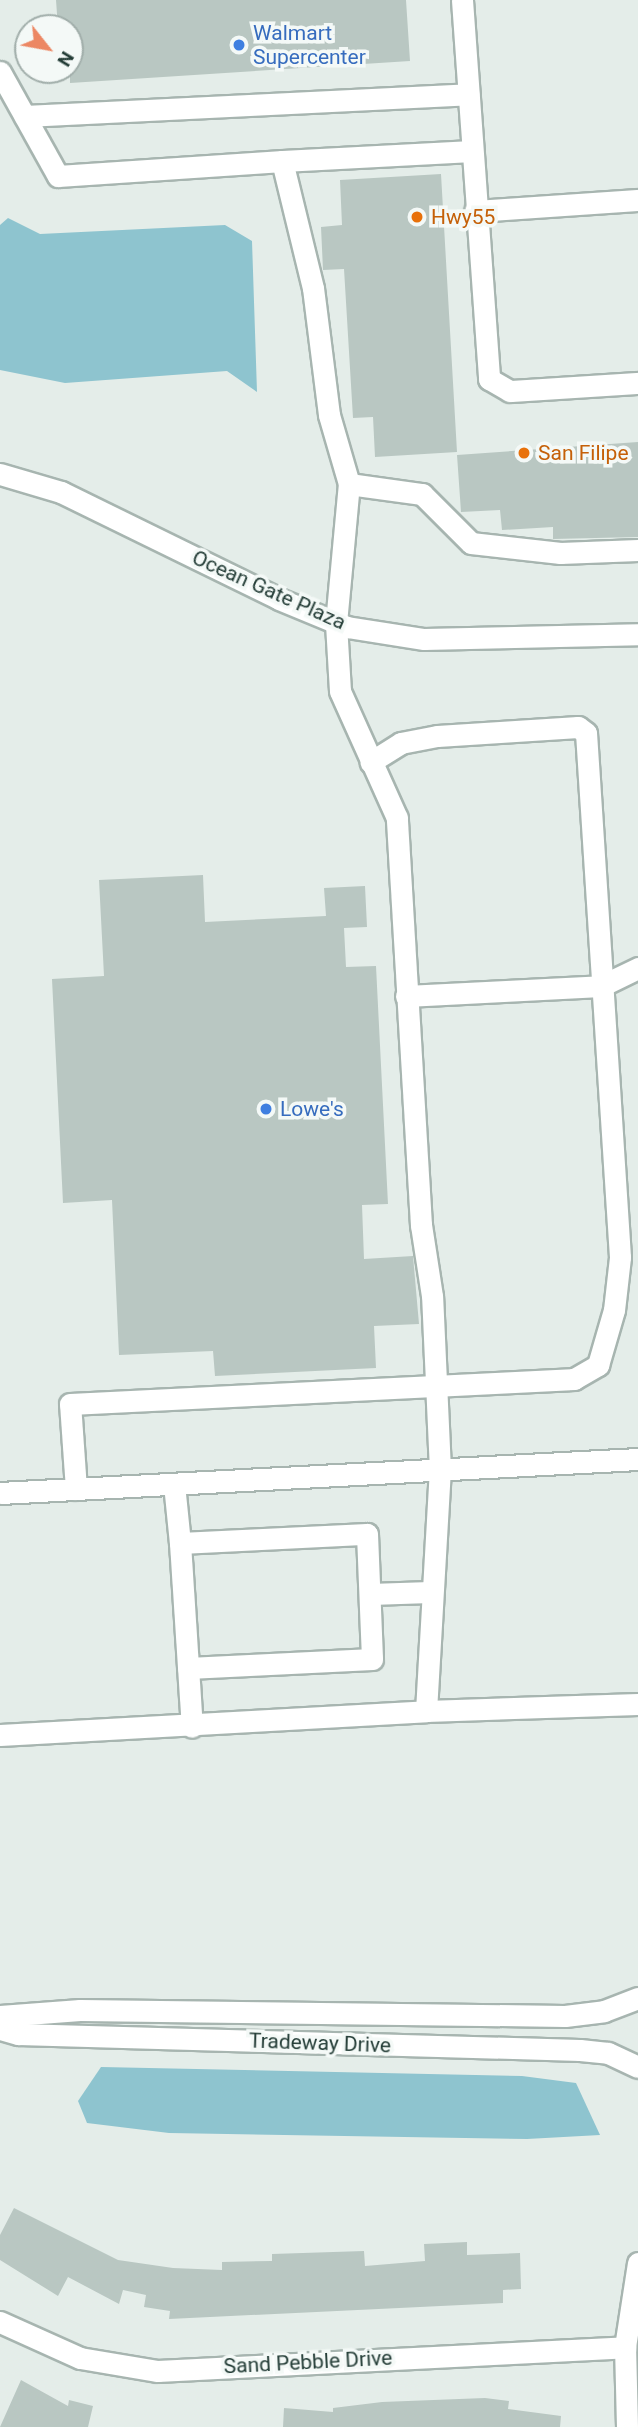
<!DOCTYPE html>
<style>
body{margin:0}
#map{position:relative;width:638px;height:2427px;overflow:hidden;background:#e4ede9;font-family:Roboto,sans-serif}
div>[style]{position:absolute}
.water>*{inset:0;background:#8ec4cf}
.building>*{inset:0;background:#b9c7c2}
.roads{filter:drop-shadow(2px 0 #a7b5b0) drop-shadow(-2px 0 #a7b5b0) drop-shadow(0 2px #a7b5b0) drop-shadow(0 -2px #a7b5b0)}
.minor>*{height:21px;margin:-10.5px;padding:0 10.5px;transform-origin:10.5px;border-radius:10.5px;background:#fff}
.dots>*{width:19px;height:19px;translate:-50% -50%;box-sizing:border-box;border:4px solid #f4f9f7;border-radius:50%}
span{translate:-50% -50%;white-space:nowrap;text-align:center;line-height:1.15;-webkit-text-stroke:7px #f4f9f7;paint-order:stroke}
.shop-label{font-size:21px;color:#366cbe}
.left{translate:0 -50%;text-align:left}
.food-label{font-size:21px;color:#c56008}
.street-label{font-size:21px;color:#243d37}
.north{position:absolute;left:14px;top:14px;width:70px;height:70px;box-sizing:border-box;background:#f4f9f7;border:2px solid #a1aeaa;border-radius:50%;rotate:121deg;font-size:19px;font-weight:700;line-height:28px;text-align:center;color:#243d37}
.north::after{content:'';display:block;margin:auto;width:24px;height:32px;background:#ec8763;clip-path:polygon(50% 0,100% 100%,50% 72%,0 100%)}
</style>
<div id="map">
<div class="water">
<div style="clip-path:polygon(8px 218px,40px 234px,225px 225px,252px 241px,257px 392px,227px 371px,65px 383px,0 370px,0 225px)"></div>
<div style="clip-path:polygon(101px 2067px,522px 2076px,576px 2083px,600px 2135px,527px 2139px,169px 2133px,87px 2123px,78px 2101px)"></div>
</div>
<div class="building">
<div style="clip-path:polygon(56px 0,406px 0,410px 61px,70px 83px,70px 28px,58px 28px)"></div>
<div style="clip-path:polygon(441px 174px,457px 452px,375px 457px,373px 417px,353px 418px,344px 269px,323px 270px,321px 227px,342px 225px,340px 180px)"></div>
<div style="clip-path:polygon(638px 442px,638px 537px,553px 539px,553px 527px,502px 530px,500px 510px,461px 512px,457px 455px)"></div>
<div style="clip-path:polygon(203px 875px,205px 922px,326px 916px,324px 888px,365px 886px,367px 927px,344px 928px,346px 967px,376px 966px,388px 1204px,362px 1205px,364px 1259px,413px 1256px,419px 1324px,374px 1326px,376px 1368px,215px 1376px,213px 1351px,119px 1355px,112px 1200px,63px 1203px,52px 979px,104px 976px,99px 880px)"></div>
<div style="clip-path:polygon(14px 2208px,118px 2260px,173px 2268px,222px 2270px,222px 2262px,272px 2261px,272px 2254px,364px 2251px,365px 2266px,425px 2261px,424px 2244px,467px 2242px,467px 2255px,520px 2253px,521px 2289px,503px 2290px,503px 2303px,169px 2319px,170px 2311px,144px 2307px,146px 2295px,123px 2290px,119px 2304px,68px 2277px,58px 2296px,0 2260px,0 2235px)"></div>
<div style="clip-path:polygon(21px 2380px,68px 2406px,69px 2400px,93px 2406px,88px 2427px,0 2427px)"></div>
<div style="clip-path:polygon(485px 2398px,509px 2401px,508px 2409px,561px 2416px,560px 2427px,283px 2427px,284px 2408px,333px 2412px,333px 2408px,382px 2402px)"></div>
</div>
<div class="roads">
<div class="minor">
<div style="left:462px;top:0;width:380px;rotate:85.9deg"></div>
<div style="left:489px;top:379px;width:24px;rotate:30deg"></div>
<div style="left:510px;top:391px;width:128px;rotate:-3.6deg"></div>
<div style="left:0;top:72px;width:119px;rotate:60.9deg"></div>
<div style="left:58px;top:176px;width:225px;rotate:-3.8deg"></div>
<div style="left:25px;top:116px;width:444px;rotate:-2.8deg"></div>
<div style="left:472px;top:151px;width:190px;rotate:177deg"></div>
<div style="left:282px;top:161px;width:131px;rotate:76.3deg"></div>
<div style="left:313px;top:288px;width:128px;rotate:82.8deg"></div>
<div style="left:329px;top:415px;width:72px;rotate:73.8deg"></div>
<div style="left:349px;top:484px;width:74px;rotate:7.8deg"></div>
<div style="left:422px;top:494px;width:69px;rotate:45deg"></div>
<div style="left:471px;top:543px;width:90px;rotate:6.4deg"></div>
<div style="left:560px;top:553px;width:78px;rotate:-2.2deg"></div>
<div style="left:475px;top:211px;width:163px;rotate:-3.9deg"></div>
<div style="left:0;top:474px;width:64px;rotate:16.4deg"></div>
<div style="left:61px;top:492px;width:243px;rotate:26.1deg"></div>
<div style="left:279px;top:599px;width:74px;rotate:22.4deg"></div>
<div style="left:347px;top:627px;width:78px;rotate:8.9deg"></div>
<div style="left:424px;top:639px;width:214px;rotate:-1.3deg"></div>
<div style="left:406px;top:996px;width:195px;rotate:-2.9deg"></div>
<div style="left:601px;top:986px;width:41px;rotate:-25.9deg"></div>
<div style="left:174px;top:1484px;width:59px;rotate:84.2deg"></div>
<div style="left:180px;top:1543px;width:187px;rotate:-2.8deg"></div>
<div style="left:367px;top:1534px;width:125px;rotate:87.7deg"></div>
<div style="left:372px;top:1659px;width:184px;rotate:177.2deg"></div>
<div style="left:76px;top:1489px;width:85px;rotate:-94deg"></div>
<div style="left:70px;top:1404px;width:505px;rotate:-2.84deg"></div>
<div style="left:574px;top:1379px;width:28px;rotate:-30deg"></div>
<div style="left:598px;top:1365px;width:57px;rotate:-73.8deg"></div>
<div style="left:614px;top:1310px;width:53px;rotate:-83.5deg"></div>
<div style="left:620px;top:1257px;width:525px;rotate:-93.71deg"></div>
<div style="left:586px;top:733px;width:10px;rotate:-143deg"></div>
<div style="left:578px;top:727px;width:141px;rotate:176.3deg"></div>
<div style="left:437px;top:736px;width:37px;rotate:169deg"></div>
<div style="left:401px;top:743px;width:36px;rotate:148deg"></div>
<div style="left:0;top:1493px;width:639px;rotate:-3.05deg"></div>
<div style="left:180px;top:1543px;width:184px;rotate:86.3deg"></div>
<div style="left:370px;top:1594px;width:60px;rotate:-1.9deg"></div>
<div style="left:426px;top:1711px;width:212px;rotate:-1.9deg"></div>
<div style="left:0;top:1735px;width:427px;rotate:-3.2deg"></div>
<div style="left:426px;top:1711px;width:241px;rotate:-86.7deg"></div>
<div style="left:440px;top:1470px;width:174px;rotate:-92.6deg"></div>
<div style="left:432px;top:1296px;width:72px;rotate:-98.8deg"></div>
<div style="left:421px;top:1225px;width:408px;rotate:-93.4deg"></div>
<div style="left:397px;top:818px;width:139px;rotate:-114.2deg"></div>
<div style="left:340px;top:691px;width:68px;rotate:-93.4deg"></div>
<div style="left:336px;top:623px;width:140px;rotate:-84.7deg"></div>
<div style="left:0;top:2016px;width:80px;rotate:-4.3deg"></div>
<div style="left:80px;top:2010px;width:485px;rotate:0.7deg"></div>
<div style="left:565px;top:2016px;width:39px;rotate:-7deg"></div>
<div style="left:604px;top:2011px;width:36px;rotate:-21deg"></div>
<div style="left:0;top:2029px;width:19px;rotate:16deg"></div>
<div style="left:18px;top:2034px;width:562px;rotate:1.63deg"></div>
<div style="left:580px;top:2050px;width:28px;rotate:6deg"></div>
<div style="left:608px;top:2053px;width:33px;rotate:25deg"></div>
<div style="left:0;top:2322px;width:88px;rotate:24.2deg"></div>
<div style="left:80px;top:2358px;width:79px;rotate:9.5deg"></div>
<div style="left:158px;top:2371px;width:468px;rotate:-2.9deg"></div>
<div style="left:627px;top:2427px;width:80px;rotate:-91.4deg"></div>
<div style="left:625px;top:2347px;width:85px;rotate:-81.2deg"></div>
</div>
</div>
<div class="dots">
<div style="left:239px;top:45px;background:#3f7fe0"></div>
<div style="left:417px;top:217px;background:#e8710a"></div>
<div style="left:524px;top:453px;background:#e8710a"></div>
<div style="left:266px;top:1109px;background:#3f7fe0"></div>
</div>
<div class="shop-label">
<span class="left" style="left:253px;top:45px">Walmart<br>Supercenter</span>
<span class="left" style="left:280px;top:1109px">Lowe's</span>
</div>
<div class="food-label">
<span class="left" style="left:431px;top:217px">Hwy55</span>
<span class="left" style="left:538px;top:453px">San Filipe</span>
</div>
<div class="street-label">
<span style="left:269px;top:590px;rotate:24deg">Ocean Gate Plaza</span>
<span style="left:320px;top:2043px;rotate:2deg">Tradeway Drive</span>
<span style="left:308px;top:2362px;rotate:-3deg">Sand Pebble Drive</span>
</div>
<div class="north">N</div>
</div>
